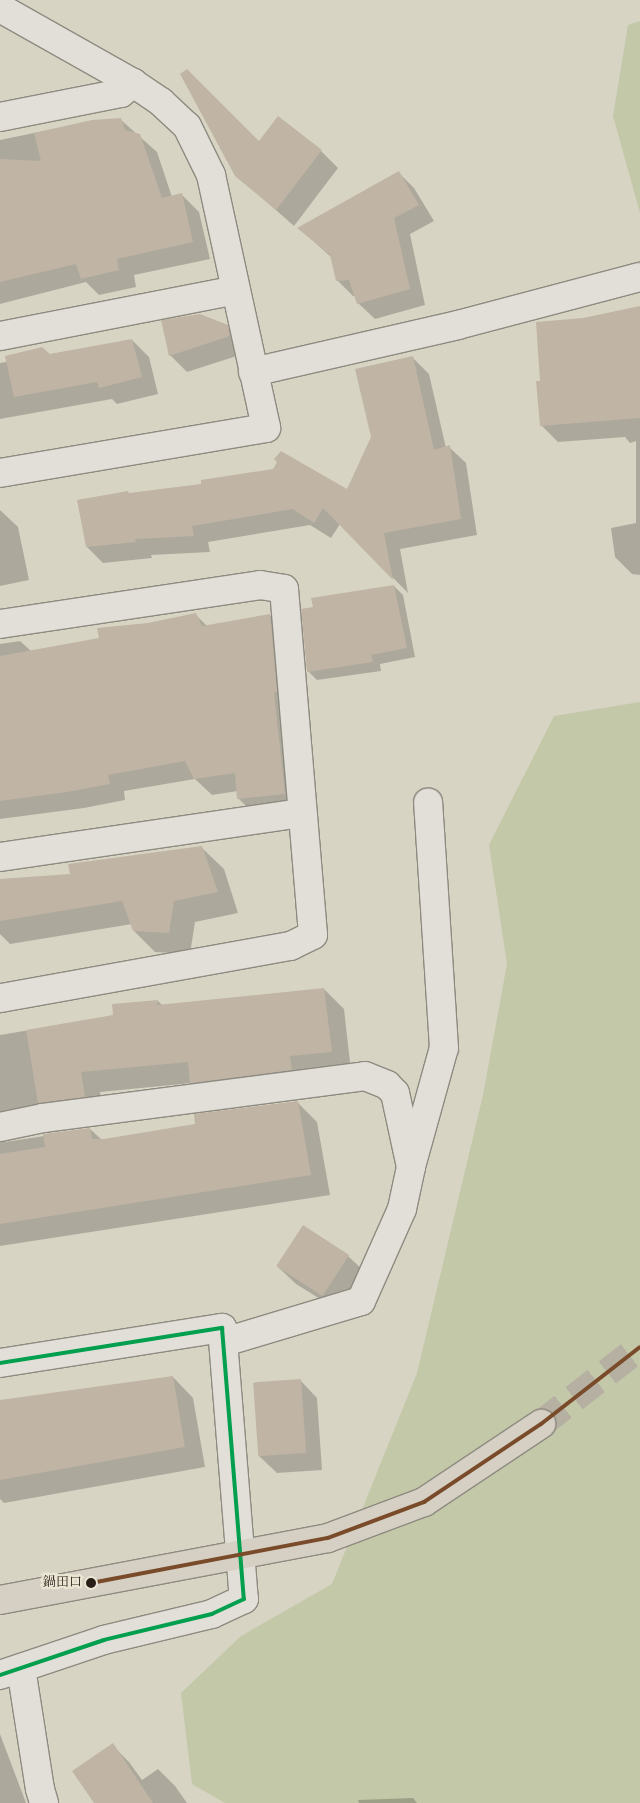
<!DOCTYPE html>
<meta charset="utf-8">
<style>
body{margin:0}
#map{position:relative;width:640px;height:1803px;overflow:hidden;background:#d8d4c4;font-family:"Old Standard TT","Noto Serif JP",serif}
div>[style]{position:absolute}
.green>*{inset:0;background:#c3c8a8}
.shadow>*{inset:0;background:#0003}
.building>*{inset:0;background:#c0b4a5;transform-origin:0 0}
.highway-tunnel>*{height:28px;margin-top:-14px;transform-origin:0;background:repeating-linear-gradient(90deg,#b5b0a2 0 28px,transparent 0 42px)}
.roads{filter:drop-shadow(1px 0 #8e8a80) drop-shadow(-1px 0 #8e8a80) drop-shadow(0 1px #8e8a80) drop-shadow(0 -1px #8e8a80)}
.minor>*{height:28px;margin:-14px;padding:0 14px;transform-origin:14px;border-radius:14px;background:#e1dfd8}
.highway>*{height:28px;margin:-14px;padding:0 14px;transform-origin:14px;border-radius:14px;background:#d5d0c3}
.bus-1>*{height:4px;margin:-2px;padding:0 2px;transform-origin:2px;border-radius:2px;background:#029f4e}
.bus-2>*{height:4px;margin:-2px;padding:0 2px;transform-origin:2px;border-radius:2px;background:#7a4b2a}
.dots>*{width:14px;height:14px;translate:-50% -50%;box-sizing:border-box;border:2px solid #ebe6d3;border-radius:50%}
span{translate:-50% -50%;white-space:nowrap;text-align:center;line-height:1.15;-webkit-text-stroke:4.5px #ebe6d3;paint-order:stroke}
.bus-label{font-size:13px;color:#2a1e19}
.right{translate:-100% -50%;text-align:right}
</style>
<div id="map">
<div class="green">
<div style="clip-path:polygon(640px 21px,640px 213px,613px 116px,628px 25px)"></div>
<div style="clip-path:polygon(640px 702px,640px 1803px,225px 1803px,192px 1784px,181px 1693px,241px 1636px,332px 1584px,417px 1373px,483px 1095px,507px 964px,489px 845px,554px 716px)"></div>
</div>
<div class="shadow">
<div style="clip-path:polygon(120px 119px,157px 152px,172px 197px,182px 195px,199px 212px,210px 259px,134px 275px,136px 287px,99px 295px,86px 282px,0 304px,0 140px,92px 121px)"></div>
<div style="clip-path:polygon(259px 143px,321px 151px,338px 168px,294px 226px,236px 175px)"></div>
<div style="clip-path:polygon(398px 172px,414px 188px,434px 221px,410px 234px,425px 305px,375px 319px,358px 303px,356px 296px,353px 296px,337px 280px,332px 258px,299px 228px)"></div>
<div style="clip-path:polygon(640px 307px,640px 575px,632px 574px,615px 557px,611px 528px,636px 523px,636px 441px,630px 443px,625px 437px,558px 442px,541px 425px,541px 382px,583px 319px)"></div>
<div style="clip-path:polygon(227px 326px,244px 344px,246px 353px,187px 372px,170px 355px)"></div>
<div style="clip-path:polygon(132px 340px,149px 357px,158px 394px,117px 404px,112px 399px,0 419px,0 363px)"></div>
<div style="clip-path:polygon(412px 357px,429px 374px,446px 448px,449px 447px,466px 463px,477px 535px,400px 549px,408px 593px,340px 524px,331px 538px,310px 525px,208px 542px,210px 552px,151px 555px,152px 558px,103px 563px,87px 547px,130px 494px,348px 491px)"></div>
<div style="clip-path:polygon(0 510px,18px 527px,29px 580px,0 586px)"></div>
<div style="clip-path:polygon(394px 586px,403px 595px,415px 657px,380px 664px,381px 671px,317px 680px,308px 671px,314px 608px)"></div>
<div style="clip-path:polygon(196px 615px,207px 626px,270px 615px,286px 632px,300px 810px,255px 815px,238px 798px,238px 791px,212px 795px,195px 779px,124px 791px,125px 800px,84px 808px,0 819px,0 644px,20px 641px,31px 651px,100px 639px,148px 625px)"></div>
<div style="clip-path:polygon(202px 848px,224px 869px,238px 913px,195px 922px,190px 954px,155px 952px,134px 931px,132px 924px,10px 944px,0 934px,0 881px,72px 875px)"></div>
<div style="clip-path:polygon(324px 989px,344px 1009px,351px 1071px,212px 1102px,192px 1083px,100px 1092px,104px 1116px,9px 1135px,5px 1142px,90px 1129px,102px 1140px,197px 1125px,297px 1102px,317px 1122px,330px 1195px,0 1246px,0 1035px,114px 1016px,113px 1005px,158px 1001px,163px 1006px)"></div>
<div style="clip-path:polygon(303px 1227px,348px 1256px,366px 1273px,341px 1312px,296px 1284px,278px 1267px)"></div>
<div style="clip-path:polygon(173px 1377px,193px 1398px,205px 1467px,4px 1503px,0 1499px,0 1401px)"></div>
<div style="clip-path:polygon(300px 1380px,317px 1398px,322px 1470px,277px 1473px,259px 1456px)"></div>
<div style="clip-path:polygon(0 1734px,26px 1803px,0 1803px)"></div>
<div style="clip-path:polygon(112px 1745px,129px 1762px,142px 1780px,158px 1769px,175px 1786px,187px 1803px,96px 1803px)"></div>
<div style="clip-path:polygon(413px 1798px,417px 1803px,359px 1803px,358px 1800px)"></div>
</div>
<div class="building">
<div style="clip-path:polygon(187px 69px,259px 141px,278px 116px,322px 150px,276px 210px,235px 176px,180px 74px)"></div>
<div style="clip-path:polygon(121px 118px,125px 130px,140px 134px,162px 198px,182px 193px,193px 242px,117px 259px,119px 270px,81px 279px,76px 264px,0 282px,0 159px,41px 161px,34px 133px,92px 120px)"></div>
<div style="clip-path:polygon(399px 171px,419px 205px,394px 218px,410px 289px,357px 304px,349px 280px,336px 281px,330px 255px,297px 228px)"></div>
<div style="clip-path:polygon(640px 306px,640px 418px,540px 426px,536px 381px,540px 381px,536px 322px,583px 318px)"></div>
<div style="clip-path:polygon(200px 314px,228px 325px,230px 336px,169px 356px,161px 320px)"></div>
<div style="clip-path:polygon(132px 339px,142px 377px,99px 388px,97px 382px,14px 397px,5px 356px,42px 347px,50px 354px)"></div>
<div style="clip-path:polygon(413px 356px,434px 450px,450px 445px,461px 519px,384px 533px,393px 580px,323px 508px,314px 523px,293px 509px,192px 526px,194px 536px,135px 539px,136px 542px,86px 547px,77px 500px,128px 491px,129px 493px,201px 484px,201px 480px,273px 469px,277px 462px,274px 459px,281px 451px,347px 489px,371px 437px,355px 369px)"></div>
<div style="clip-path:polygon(394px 585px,407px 648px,371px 655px,373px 662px,307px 672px,301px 609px,313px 607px,311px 598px)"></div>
<div style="clip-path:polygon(196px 613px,202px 626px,270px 614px,277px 692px,274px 692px,285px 794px,237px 799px,235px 773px,194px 779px,185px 761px,108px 775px,110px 784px,67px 792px,0 801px,0 656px,99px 638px,97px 628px,148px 623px)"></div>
<div style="clip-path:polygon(202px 846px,218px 892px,174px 901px,169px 933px,133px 931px,122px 901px,0 921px,0 879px,70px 874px,68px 864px)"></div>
<div style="clip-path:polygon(324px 988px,332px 1052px,290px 1056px,292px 1070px,190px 1083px,188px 1062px,81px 1072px,85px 1097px,38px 1103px,26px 1030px,113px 1015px,112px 1004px,158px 1000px,157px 1005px)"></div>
<div style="clip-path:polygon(298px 1101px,311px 1175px,0 1224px,0 1154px,45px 1147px,43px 1134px,90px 1128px,92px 1139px,104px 1139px,195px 1124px,194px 1114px)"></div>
<div style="left:303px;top:1225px;width:55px;height:49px;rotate:33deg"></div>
<div style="clip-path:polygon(173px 1376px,185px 1447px,0 1480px,0 1400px)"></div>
<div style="left:301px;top:1379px;width:74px;height:48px;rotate:86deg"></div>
<div style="clip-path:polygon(113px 1743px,153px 1803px,94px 1803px,72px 1771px)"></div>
</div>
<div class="highway-tunnel">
<div style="left:541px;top:1424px;width:125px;rotate:-37.9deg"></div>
</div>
<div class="roads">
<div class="minor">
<div style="left:0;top:8px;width:153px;rotate:29.4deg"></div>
<div style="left:133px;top:83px;width:34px;rotate:34deg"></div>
<div style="left:161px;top:102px;width:35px;rotate:43deg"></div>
<div style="left:187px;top:126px;width:55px;rotate:63.9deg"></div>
<div style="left:211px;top:175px;width:259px;rotate:77.7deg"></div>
<div style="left:266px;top:428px;width:270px;rotate:170.4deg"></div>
<div style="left:0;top:117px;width:123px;rotate:-11.2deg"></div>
<div style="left:121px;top:93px;width:16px;rotate:-40deg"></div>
<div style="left:0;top:336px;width:240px;rotate:-11deg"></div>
<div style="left:253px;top:372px;width:210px;rotate:-12.9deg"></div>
<div style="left:458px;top:325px;width:188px;rotate:-14.8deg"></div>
<div style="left:0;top:624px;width:263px;rotate:-8.5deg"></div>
<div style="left:260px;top:585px;width:24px;rotate:9deg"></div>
<div style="left:284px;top:589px;width:347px;rotate:85.2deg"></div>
<div style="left:313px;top:935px;width:25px;rotate:154deg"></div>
<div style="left:290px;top:946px;width:295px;rotate:169.8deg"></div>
<div style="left:0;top:857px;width:305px;rotate:-8.3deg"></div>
<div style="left:0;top:1127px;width:44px;rotate:-11.8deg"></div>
<div style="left:43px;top:1118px;width:325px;rotate:-7.4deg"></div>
<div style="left:365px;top:1076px;width:24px;rotate:22deg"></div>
<div style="left:387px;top:1085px;width:11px;rotate:45deg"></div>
<div style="left:395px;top:1093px;width:76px;rotate:77.8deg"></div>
<div style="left:411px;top:1167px;width:43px;rotate:102.1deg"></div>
<div style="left:402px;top:1209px;width:101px;rotate:114deg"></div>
<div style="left:361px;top:1301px;width:143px;rotate:163.3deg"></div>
<div style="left:412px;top:1163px;width:119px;rotate:-74.5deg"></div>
<div style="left:444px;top:1048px;width:246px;rotate:-93.7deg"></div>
<div style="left:0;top:1363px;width:225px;rotate:-9deg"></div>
<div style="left:222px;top:1328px;width:272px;rotate:85.4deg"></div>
<div style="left:244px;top:1599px;width:35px;rotate:155deg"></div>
<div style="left:212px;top:1614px;width:111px;rotate:166.5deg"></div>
<div style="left:104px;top:1640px;width:110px;rotate:161.4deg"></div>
<div style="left:21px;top:1668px;width:122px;rotate:81.1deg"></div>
<div style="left:40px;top:1789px;width:15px;rotate:74deg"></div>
</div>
<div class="highway">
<div style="left:0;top:1600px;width:334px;rotate:-10.7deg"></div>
<div style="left:328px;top:1538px;width:103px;rotate:-20.6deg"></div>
<div style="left:424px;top:1502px;width:141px;rotate:-33.7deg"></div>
</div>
</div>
<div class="bus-1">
<div style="left:0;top:1363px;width:225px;rotate:-9deg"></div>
<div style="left:222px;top:1328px;width:272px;rotate:85.4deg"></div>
<div style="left:244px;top:1599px;width:35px;rotate:155deg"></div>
<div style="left:212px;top:1614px;width:111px;rotate:166.5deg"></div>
<div style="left:104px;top:1640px;width:110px;rotate:161.4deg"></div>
</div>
<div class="bus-2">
<div style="left:91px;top:1583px;width:241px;rotate:-10.8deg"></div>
<div style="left:328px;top:1538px;width:103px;rotate:-20.6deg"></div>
<div style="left:424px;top:1502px;width:141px;rotate:-33.7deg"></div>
<div style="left:541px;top:1424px;width:125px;rotate:-37.9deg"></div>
</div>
<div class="dots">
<div style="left:91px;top:1583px;background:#2a1e19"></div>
</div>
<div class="bus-label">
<span class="right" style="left:82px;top:1583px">鍋田口</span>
</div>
</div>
